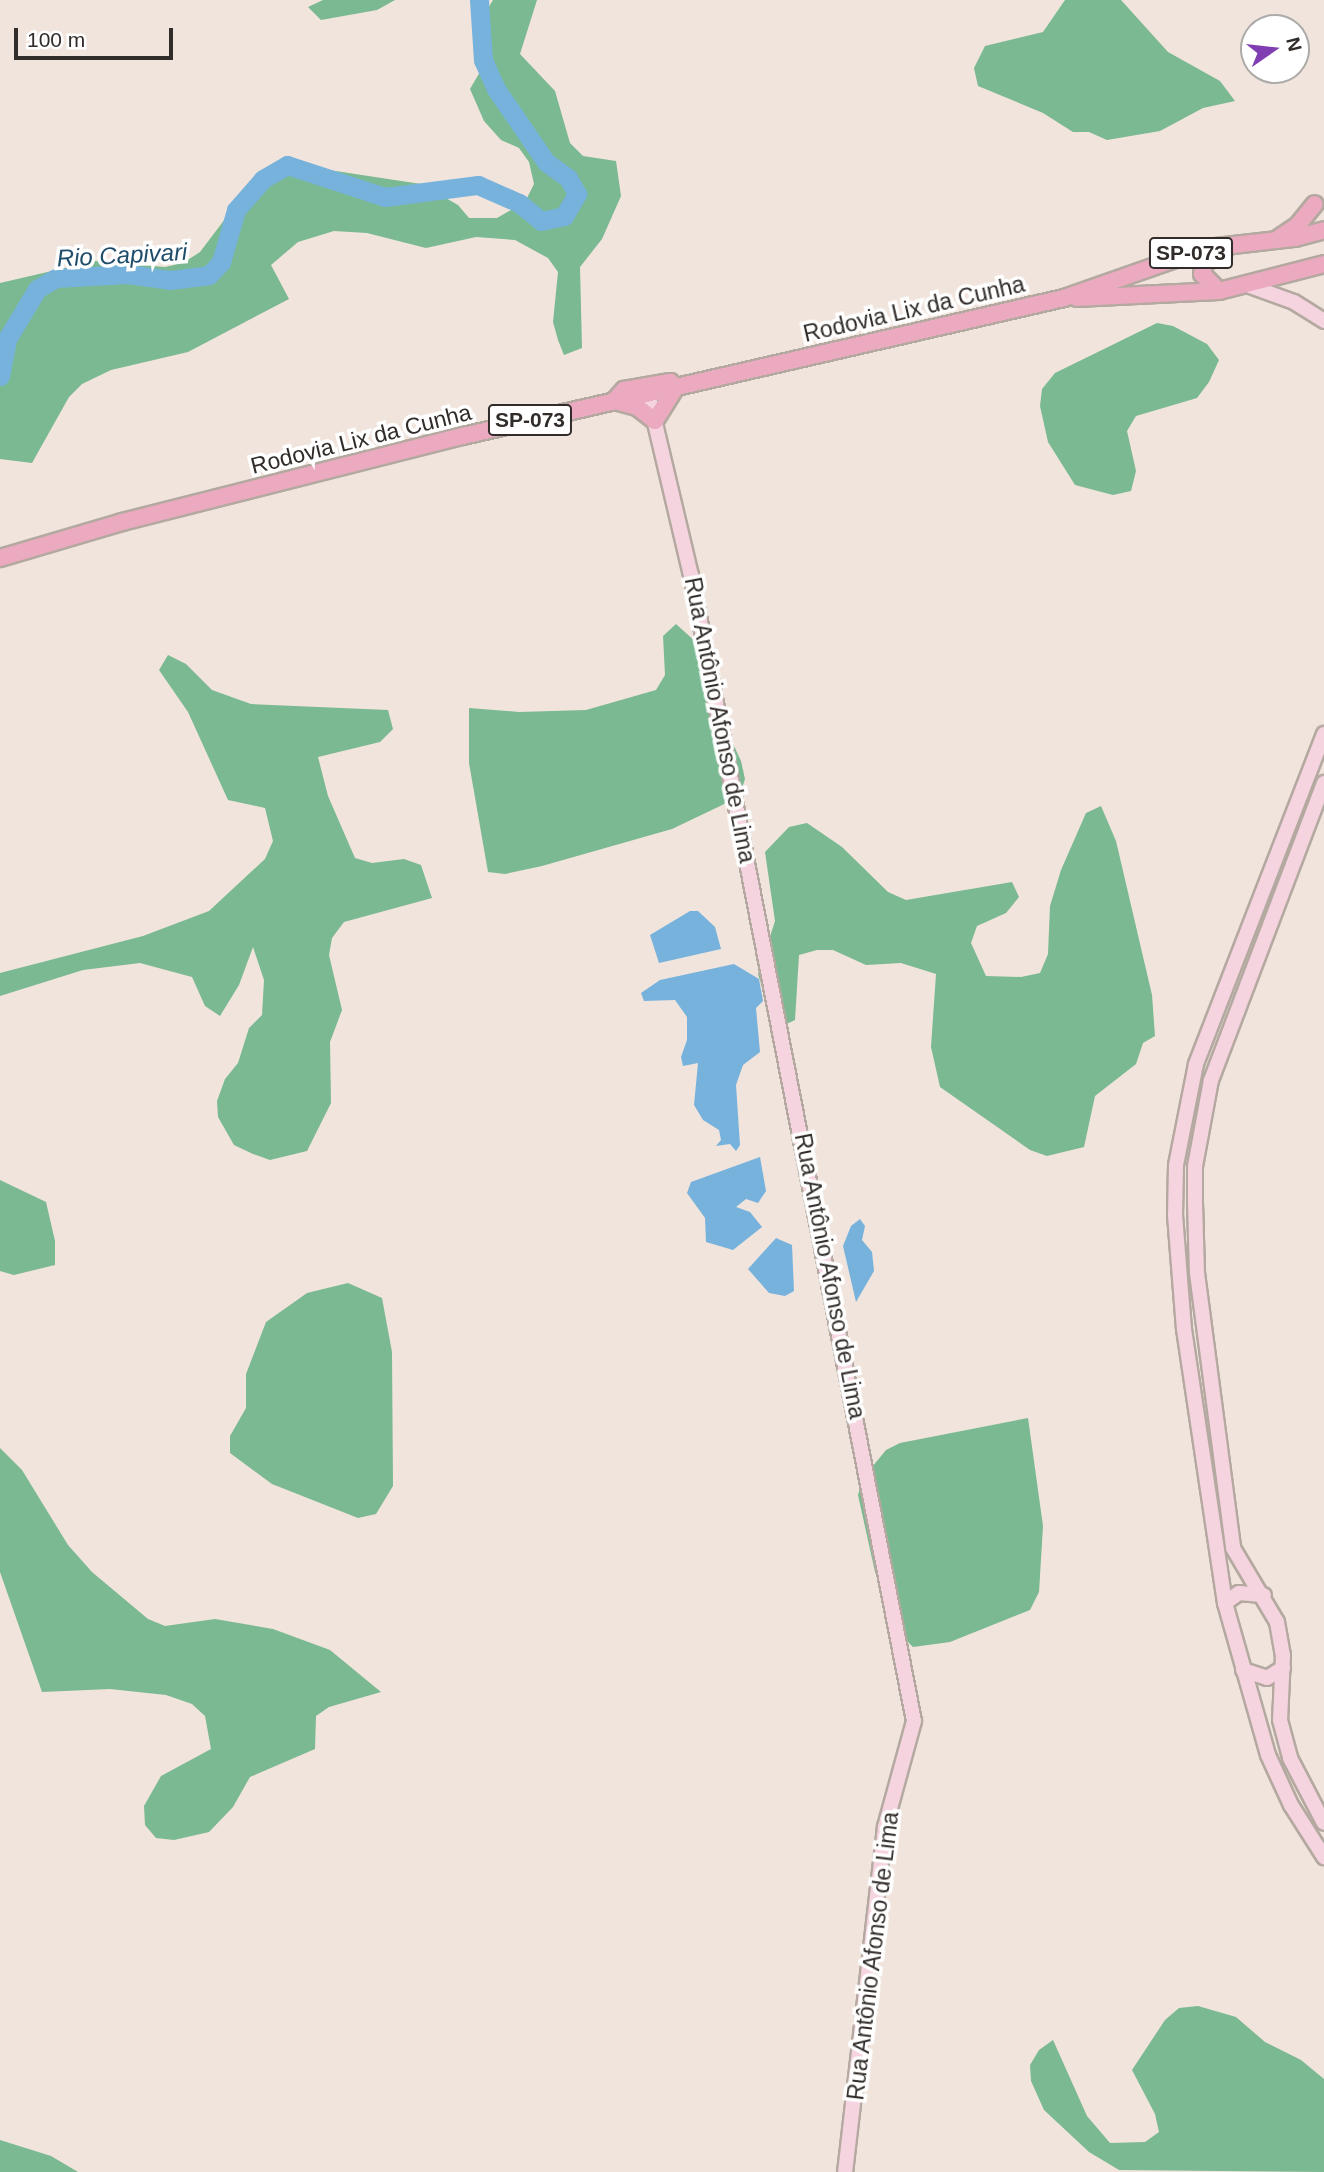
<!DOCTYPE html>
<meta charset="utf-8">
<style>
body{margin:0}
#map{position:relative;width:1324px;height:2172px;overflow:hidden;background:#f0e4dc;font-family:Helvetica,sans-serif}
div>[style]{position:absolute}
.forest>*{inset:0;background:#7ab991}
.water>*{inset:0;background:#76b2dc}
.river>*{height:19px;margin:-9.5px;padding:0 9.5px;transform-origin:9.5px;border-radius:9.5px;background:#76b2dc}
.roads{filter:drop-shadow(2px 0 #b4a9a0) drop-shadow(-2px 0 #b4a9a0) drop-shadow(0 2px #b4a9a0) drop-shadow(0 -2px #b4a9a0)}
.secondary>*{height:14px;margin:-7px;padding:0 7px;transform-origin:7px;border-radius:7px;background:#f5d4df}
.primary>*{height:16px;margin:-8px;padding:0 8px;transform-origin:8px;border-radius:8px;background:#ebaabf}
span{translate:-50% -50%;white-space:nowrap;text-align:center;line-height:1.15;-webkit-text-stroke:7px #fff;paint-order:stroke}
.shield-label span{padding:2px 5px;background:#fff;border:2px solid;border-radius:5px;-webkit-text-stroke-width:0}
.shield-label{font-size:21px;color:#312c29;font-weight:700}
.street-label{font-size:23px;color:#312c29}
.water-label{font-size:24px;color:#1e4c69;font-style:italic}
.north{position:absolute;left:1240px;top:14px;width:70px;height:70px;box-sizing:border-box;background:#fff;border:2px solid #adaba9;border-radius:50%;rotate:76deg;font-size:19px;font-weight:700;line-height:28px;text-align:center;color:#312c29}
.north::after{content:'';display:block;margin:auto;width:24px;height:32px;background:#813eb2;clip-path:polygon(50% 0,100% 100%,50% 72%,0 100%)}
.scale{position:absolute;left:14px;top:28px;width:159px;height:32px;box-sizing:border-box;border:4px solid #312c29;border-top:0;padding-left:9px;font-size:21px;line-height:24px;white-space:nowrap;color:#312c29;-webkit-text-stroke:5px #fff;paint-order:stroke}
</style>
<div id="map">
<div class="forest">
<div style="clip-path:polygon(323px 0,395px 0,377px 10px,321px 20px,308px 7px)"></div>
<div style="clip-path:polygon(493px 0,537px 0,520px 54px,555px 91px,570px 143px,583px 156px,616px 161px,621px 196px,602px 239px,580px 267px,582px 348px,564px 355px,558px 340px,553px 322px,558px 272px,548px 258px,515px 240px,476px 237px,426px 248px,367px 233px,334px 231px,298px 242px,271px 265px,289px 299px,188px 352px,111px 370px,82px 384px,69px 397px,32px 463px,0 459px,0 283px,95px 261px,165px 267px,183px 263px,200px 252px,259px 174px,296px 165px,421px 184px,458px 205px,469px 218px,497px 218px,525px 202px,534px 184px,529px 162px,519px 148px,501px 140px,484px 121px,470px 89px,488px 58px,487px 10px)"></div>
<div style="clip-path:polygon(1065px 0,1121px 0,1168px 52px,1220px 81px,1235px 101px,1203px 108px,1160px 131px,1107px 140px,1089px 132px,1073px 132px,1043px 113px,978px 86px,974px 68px,985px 46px,1043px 32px)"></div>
<div style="clip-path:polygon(1157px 323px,1173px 326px,1207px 344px,1219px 360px,1209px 382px,1197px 398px,1136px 416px,1127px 431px,1136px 471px,1131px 491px,1113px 495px,1075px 485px,1048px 442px,1040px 406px,1042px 389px,1055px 373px)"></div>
<div style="clip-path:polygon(676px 624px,697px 643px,707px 688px,741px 761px,745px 779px,739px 797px,672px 829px,542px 866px,505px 874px,488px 872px,469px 763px,469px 708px,519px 712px,586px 710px,656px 690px,665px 675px,663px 636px)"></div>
<div style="clip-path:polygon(168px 655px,186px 664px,212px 690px,251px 704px,388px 710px,393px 729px,380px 742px,318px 757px,328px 796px,355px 858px,372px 863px,404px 859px,421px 865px,432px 898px,344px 922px,332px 938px,329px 955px,342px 1010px,330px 1042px,331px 1103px,307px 1151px,270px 1160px,253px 1154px,234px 1145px,218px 1117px,217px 1101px,225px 1079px,238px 1063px,249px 1028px,262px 1015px,264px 980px,253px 947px,239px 985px,220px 1016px,205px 1006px,192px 977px,140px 963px,83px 970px,0 996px,0 973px,143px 936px,209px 911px,265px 859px,273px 841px,265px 808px,228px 800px,188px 712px,159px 670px)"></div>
<div style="clip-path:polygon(1101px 806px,1116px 841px,1152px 995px,1155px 1036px,1143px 1043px,1136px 1064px,1095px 1096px,1084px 1147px,1047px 1156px,1030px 1150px,940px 1087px,931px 1047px,936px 974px,901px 963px,866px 965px,833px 950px,817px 950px,799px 955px,795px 1020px,780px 1027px,770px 1013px,758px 974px,775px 921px,765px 852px,789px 827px,807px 823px,842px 847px,888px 892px,906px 900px,1012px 882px,1019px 897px,1006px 913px,977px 926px,971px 943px,986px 976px,1021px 977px,1040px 973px,1048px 954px,1050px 906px,1061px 870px,1086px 813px)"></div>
<div style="clip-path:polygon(0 1180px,46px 1202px,55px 1241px,55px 1265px,14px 1275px,0 1271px)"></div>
<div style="clip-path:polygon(348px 1283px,382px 1298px,392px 1352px,393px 1486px,376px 1514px,358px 1518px,272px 1484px,230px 1453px,230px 1436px,246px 1408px,246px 1374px,266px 1322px,307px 1293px)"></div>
<div style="clip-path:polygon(1028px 1418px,1043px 1526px,1039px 1592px,1030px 1610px,950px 1642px,913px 1647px,900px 1634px,875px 1572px,858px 1495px,863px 1478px,886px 1450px,900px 1443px)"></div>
<div style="clip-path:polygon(0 1448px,22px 1470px,68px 1545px,92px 1572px,148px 1619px,165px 1626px,215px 1619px,273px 1629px,330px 1650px,381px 1692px,329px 1707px,316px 1716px,315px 1749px,250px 1777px,233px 1807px,209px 1832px,174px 1840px,156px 1838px,145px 1825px,144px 1806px,161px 1776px,211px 1749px,205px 1716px,192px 1704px,166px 1695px,110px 1689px,42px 1692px,0 1572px)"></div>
<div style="clip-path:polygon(1198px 2006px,1236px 2017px,1265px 2042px,1301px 2060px,1324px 2079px,1324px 2172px,1119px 2170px,1089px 2152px,1044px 2110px,1031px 2081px,1030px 2065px,1039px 2050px,1053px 2040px,1087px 2116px,1110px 2143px,1145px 2142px,1159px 2132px,1155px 2114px,1132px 2070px,1165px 2020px,1179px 2008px)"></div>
<div style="clip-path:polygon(0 2140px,51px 2156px,78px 2172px,0 2172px)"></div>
</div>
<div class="water">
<div style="clip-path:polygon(690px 911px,698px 911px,715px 927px,721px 949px,659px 963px,650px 935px)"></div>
<div style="clip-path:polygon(734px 964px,759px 979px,763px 1001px,756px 1008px,760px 1052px,743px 1065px,736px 1085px,740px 1145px,736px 1151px,730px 1144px,716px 1146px,721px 1140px,719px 1130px,703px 1120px,694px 1105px,698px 1063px,683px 1066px,681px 1057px,687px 1040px,687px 1017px,675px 1000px,644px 1001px,641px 993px,660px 980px)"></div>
<div style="clip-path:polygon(760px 1157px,766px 1191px,758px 1203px,746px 1199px,736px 1207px,750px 1212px,762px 1227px,733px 1250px,706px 1242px,705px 1218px,687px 1193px,691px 1182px)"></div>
<div style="clip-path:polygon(860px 1219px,865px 1226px,862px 1240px,872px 1252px,874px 1271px,856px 1302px,843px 1246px,851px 1226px)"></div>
<div style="clip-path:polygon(776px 1238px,792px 1245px,794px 1291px,785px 1296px,769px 1293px,748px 1269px)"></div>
</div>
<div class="river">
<div style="left:0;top:376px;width:38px;rotate:-79deg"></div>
<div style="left:7px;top:339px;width:58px;rotate:-59deg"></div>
<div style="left:37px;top:289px;width:22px;rotate:-30deg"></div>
<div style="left:56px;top:278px;width:71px;rotate:-3.2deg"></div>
<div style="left:127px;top:274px;width:43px;rotate:7.9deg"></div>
<div style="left:170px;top:280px;width:39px;rotate:-7deg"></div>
<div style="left:209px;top:275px;width:18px;rotate:-47deg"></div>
<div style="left:221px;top:262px;width:54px;rotate:-73.9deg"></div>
<div style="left:236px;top:210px;width:41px;rotate:-48.9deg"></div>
<div style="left:263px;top:179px;width:28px;rotate:-30deg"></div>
<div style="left:287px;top:165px;width:103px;rotate:18.1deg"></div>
<div style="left:385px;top:197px;width:94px;rotate:-7.4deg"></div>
<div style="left:478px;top:185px;width:45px;rotate:23.7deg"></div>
<div style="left:519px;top:203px;width:28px;rotate:39deg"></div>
<div style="left:541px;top:221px;width:24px;rotate:-12deg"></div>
<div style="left:564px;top:216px;width:26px;rotate:-59deg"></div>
<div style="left:577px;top:194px;width:18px;rotate:-119deg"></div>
<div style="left:568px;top:178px;width:27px;rotate:-144deg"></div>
<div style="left:546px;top:162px;width:88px;rotate:-124.4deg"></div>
<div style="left:496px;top:89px;width:32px;rotate:-114deg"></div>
<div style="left:483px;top:60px;width:60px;rotate:-93.8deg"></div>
</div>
<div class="roads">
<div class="secondary">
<div style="left:1247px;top:285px;width:50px;rotate:19.9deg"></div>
<div style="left:1294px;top:302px;width:36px;rotate:32deg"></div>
<div style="left:646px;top:385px;width:195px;rotate:76.7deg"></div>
<div style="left:691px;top:575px;width:1167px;rotate:78.99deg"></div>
<div style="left:914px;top:1721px;width:110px;rotate:105.3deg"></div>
<div style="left:885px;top:1827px;width:347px;rotate:96.6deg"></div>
<div style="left:1324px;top:734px;width:354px;rotate:111.2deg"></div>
<div style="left:1196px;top:1064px;width:103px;rotate:101.2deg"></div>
<div style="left:1176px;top:1165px;width:50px;rotate:91.1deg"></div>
<div style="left:1175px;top:1215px;width:114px;rotate:85.5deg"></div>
<div style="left:1184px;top:1329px;width:277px;rotate:81.5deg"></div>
<div style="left:1225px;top:1603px;width:158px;rotate:74.2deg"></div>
<div style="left:1268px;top:1755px;width:55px;rotate:65.3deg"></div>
<div style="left:1291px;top:1805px;width:62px;rotate:57.6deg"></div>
<div style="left:1324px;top:783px;width:318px;rotate:110.8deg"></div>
<div style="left:1211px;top:1080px;width:87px;rotate:100.5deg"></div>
<div style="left:1195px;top:1166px;width:36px;rotate:90deg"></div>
<div style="left:1195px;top:1202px;width:71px;rotate:88.4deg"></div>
<div style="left:1197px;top:1273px;width:277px;rotate:82.5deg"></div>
<div style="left:1233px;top:1548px;width:86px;rotate:59.3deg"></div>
<div style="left:1277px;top:1622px;width:34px;rotate:80deg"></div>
<div style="left:1283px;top:1655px;width:65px;rotate:92.6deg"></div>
<div style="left:1280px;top:1720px;width:39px;rotate:75deg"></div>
<div style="left:1290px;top:1758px;width:73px;rotate:62.4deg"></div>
<div style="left:1225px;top:1603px;width:17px;rotate:-36deg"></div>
<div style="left:1239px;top:1593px;width:25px;rotate:5deg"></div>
<div style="left:1243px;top:1670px;width:25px;rotate:18deg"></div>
<div style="left:1267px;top:1678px;width:19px;rotate:-32deg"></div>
</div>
<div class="primary">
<div style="left:1279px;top:238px;width:22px;rotate:-34deg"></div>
<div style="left:1297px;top:226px;width:28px;rotate:-51deg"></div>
<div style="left:1219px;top:291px;width:24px;rotate:-135deg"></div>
<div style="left:1202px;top:274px;width:11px;rotate:-75deg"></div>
<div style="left:1205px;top:263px;width:25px;rotate:-34deg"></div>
<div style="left:1077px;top:298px;width:142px;rotate:-2.8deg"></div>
<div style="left:1219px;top:291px;width:108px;rotate:-14.4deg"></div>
<div style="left:670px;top:382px;width:8px;rotate:40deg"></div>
<div style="left:676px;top:387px;width:40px;rotate:122deg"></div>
<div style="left:655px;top:421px;width:23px;rotate:-142deg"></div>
<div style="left:637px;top:407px;width:24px;rotate:-165deg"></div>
<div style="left:614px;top:401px;width:15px;rotate:-48deg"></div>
<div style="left:624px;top:390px;width:47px;rotate:-9.9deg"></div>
<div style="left:0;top:558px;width:127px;rotate:-16.4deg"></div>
<div style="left:122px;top:522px;width:352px;rotate:-14.2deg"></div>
<div style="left:463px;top:436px;width:617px;rotate:-12.93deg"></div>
<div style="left:1064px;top:298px;width:151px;rotate:-19.3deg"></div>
<div style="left:1207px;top:248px;width:89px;rotate:-6.5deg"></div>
<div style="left:1295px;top:238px;width:30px;rotate:-15deg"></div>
</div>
</div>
<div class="shield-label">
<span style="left:1191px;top:253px">SP-073</span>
<span style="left:530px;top:420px">SP-073</span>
</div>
<div class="street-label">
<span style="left:914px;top:309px;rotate:-13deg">Rodovia Lix da Cunha</span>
<span style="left:361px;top:439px;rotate:-14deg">Rodovia Lix da Cunha</span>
<span style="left:720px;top:720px;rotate:79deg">Rua Antônio Afonso de Lima</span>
<span style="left:830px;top:1276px;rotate:79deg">Rua Antônio Afonso de Lima</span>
<span style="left:873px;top:1956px;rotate:-83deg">Rua Antônio Afonso de Lima</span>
</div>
<div class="water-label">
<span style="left:122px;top:255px;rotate:-3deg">Rio Capivari</span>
</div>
<div class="north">N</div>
<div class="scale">100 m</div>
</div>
